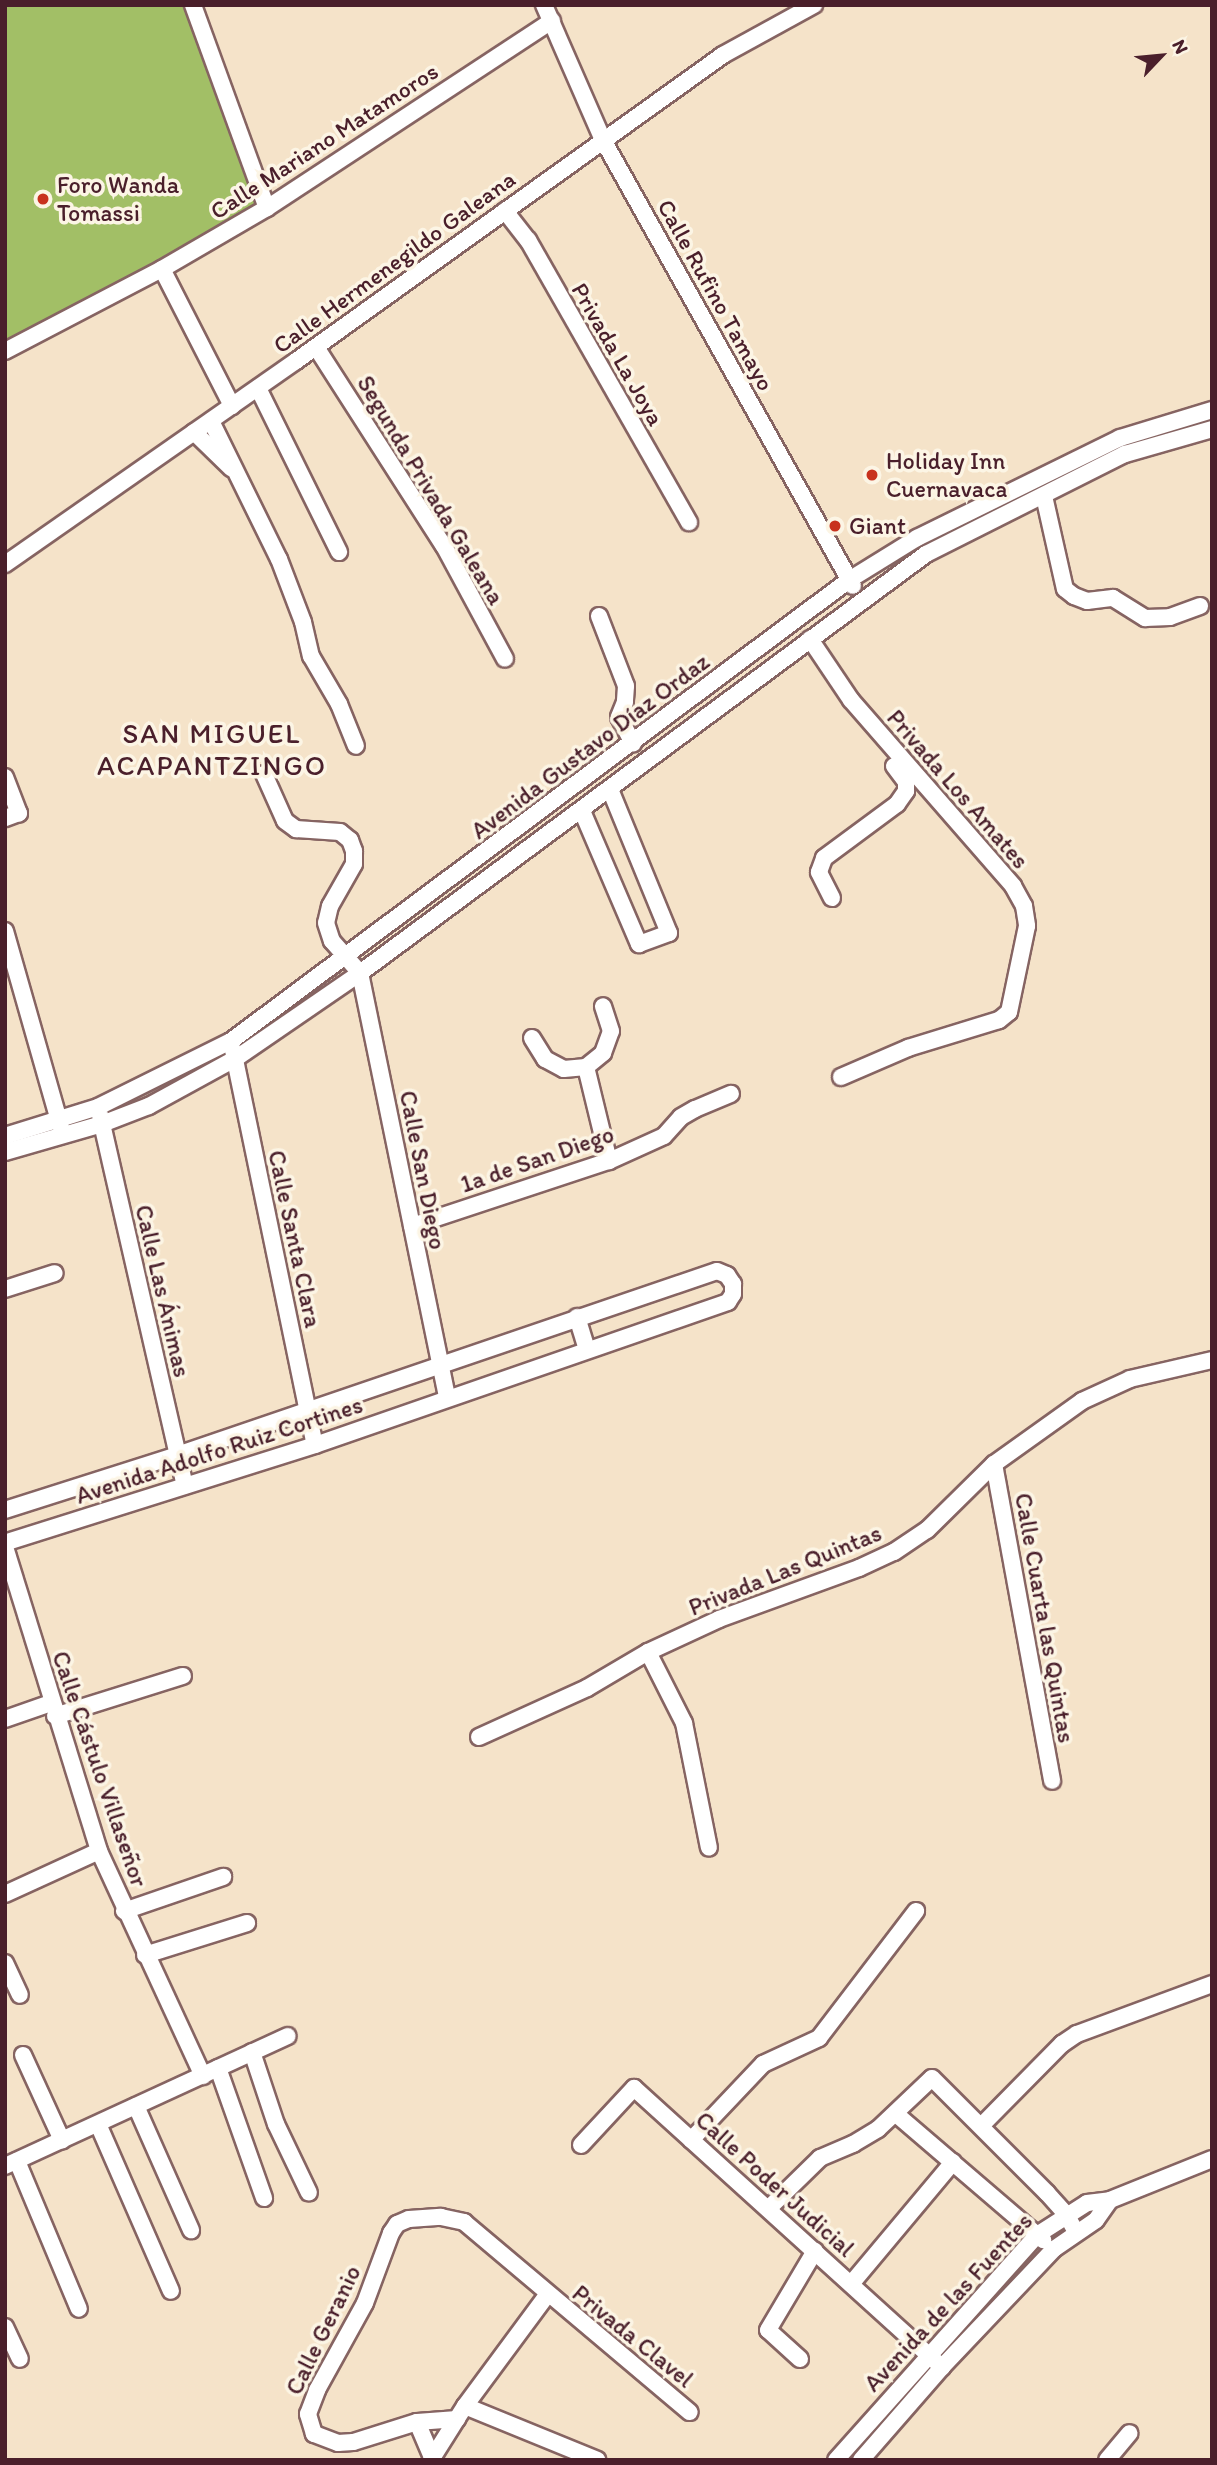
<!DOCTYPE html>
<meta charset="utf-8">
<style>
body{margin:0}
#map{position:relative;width:1217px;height:2465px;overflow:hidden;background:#f5e3c9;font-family:Itim,sans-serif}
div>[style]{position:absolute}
.green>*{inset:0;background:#a2bf66}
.roads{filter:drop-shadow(2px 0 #866462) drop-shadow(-2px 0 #866462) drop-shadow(0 2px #866462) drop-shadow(0 -2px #866462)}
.minor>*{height:16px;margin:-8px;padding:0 8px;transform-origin:8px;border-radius:8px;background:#fff}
.dots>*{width:19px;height:19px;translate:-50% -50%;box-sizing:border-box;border:4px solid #fcf5e5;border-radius:50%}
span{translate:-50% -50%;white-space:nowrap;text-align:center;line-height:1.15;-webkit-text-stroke:7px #fcf5e5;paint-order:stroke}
.street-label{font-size:24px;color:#4a1f2b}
.poi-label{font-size:24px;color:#4a1f2b}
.left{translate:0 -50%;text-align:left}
.quarter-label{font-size:28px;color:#4a1f2b;letter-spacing:2px}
.frame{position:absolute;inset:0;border:7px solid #4a1f2b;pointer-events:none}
.north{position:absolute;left:1126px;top:21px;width:70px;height:70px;-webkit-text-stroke:5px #fcf5e5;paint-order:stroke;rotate:64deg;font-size:19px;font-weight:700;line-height:28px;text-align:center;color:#4a1f2b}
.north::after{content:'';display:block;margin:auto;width:24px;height:32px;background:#4a1f2b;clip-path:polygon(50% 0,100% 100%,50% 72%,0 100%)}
</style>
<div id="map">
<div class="green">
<div style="clip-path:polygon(5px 5px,185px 5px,261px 210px,5px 346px)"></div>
</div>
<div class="roads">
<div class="minor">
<div style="left:193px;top:5px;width:216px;rotate:70deg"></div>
<div style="left:544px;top:5px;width:147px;rotate:66.4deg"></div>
<div style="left:603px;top:140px;width:511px;rotate:60.73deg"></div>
<div style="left:505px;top:211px;width:37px;rotate:52deg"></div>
<div style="left:528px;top:240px;width:325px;rotate:60.3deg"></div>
<div style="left:162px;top:269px;width:154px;rotate:62.9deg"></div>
<div style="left:316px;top:347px;width:237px;rotate:57.3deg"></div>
<div style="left:444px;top:546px;width:128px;rotate:61.6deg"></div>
<div style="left:5px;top:351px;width:177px;rotate:-27.6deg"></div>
<div style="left:162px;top:269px;width:121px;rotate:-30.2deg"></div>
<div style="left:267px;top:208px;width:341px;rotate:-33.3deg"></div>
<div style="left:258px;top:388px;width:183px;rotate:63.7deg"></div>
<div style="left:211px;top:421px;width:154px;rotate:63.8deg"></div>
<div style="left:279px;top:559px;width:67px;rotate:69.1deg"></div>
<div style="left:303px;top:622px;width:35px;rotate:77deg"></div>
<div style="left:311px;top:656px;width:56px;rotate:59.7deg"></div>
<div style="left:339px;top:704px;width:45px;rotate:68deg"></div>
<div style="left:194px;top:432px;width:52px;rotate:44.2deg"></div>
<div style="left:1044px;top:496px;width:95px;rotate:77.3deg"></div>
<div style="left:1065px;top:589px;width:11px;rotate:38deg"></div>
<div style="left:1074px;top:596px;width:14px;rotate:21deg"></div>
<div style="left:1087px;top:601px;width:26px;rotate:-7deg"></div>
<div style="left:1113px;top:598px;width:38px;rotate:32deg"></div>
<div style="left:1145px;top:618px;width:25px;rotate:-2deg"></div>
<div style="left:1170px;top:617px;width:32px;rotate:-20deg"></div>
<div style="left:5px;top:564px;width:355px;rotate:-34.9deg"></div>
<div style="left:296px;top:361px;width:525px;rotate:-35.63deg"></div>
<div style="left:723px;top:55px;width:104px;rotate:-28.8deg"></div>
<div style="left:599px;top:616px;width:75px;rotate:68.9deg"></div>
<div style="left:626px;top:686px;width:16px;rotate:94deg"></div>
<div style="left:625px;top:702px;width:16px;rotate:112deg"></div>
<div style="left:619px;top:717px;width:30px;rotate:62deg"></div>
<div style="left:810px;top:639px;width:73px;rotate:56.1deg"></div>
<div style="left:851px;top:700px;width:247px;rotate:48.9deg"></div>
<div style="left:1013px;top:886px;width:23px;rotate:61deg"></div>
<div style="left:1024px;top:906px;width:20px;rotate:81deg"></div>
<div style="left:1027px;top:926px;width:88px;rotate:101.8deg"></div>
<div style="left:1009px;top:1012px;width:13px;rotate:141deg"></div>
<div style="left:999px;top:1020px;width:95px;rotate:162.9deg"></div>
<div style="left:908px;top:1048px;width:73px;rotate:156.6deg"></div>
<div style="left:264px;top:774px;width:51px;rotate:65.9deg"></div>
<div style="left:285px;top:821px;width:14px;rotate:36deg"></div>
<div style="left:296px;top:829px;width:44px;rotate:3.9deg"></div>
<div style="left:340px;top:832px;width:13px;rotate:39deg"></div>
<div style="left:350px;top:840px;width:12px;rotate:70deg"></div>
<div style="left:354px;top:851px;width:13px;rotate:90deg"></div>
<div style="left:354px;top:864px;width:48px;rotate:119.7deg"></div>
<div style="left:330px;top:906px;width:17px;rotate:103deg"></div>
<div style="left:326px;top:923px;width:19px;rotate:72deg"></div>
<div style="left:332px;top:941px;width:43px;rotate:48.8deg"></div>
<div style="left:360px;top:973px;width:434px;rotate:78.4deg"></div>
<div style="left:5px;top:777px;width:39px;rotate:69deg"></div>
<div style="left:19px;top:813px;width:15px;rotate:160deg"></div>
<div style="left:582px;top:811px;width:145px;rotate:66.8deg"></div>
<div style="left:639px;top:944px;width:32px;rotate:-20deg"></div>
<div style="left:669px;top:933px;width:156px;rotate:-112.3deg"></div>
<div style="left:832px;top:898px;width:29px;rotate:-117deg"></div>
<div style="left:819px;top:872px;width:15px;rotate:-70deg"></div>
<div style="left:824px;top:858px;width:91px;rotate:-36.5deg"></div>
<div style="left:897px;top:804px;width:16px;rotate:-55deg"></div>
<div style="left:906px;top:791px;width:9px;rotate:-90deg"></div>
<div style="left:906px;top:782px;width:20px;rotate:-127deg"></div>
<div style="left:5px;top:931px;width:204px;rotate:74.1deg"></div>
<div style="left:532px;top:1038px;width:25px;rotate:58deg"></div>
<div style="left:545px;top:1059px;width:21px;rotate:28deg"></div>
<div style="left:564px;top:1069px;width:22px;rotate:-5deg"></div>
<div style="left:586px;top:1067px;width:22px;rotate:-39deg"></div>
<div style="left:603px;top:1053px;width:23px;rotate:-70deg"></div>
<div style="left:611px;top:1031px;width:26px;rotate:-108deg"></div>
<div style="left:233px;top:1050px;width:403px;rotate:78.3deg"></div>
<div style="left:586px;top:1067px;width:97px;rotate:76.3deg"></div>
<div style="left:100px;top:1115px;width:380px;rotate:77.1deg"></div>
<div style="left:5px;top:1136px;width:97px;rotate:-17.3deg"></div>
<div style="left:98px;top:1107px;width:148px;rotate:-26.4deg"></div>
<div style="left:231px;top:1041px;width:771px;rotate:-36.72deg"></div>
<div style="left:849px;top:580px;width:80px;rotate:-31.7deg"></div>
<div style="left:917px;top:538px;width:226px;rotate:-26.2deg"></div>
<div style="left:1120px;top:438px;width:96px;rotate:-16.9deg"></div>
<div style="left:5px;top:1152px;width:101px;rotate:-16.1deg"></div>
<div style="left:102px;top:1124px;width:50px;rotate:-21deg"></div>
<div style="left:149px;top:1106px;width:98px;rotate:-28.7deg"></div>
<div style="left:235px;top:1059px;width:152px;rotate:-34.5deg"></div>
<div style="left:360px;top:973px;width:704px;rotate:-36.51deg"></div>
<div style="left:926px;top:554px;width:223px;rotate:-26.7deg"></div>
<div style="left:1125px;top:454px;width:91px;rotate:-16deg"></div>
<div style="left:412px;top:1226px;width:207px;rotate:-18.3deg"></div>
<div style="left:609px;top:1161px;width:60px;rotate:-24.4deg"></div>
<div style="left:664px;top:1136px;width:25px;rotate:-48deg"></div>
<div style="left:681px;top:1117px;width:16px;rotate:-30deg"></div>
<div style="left:695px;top:1109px;width:39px;rotate:-23deg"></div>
<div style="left:5px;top:1289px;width:52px;rotate:-17.7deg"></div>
<div style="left:577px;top:1317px;width:34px;rotate:73deg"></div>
<div style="left:994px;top:1464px;width:322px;rotate:79.6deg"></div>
<div style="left:5px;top:1510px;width:181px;rotate:-17.7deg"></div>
<div style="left:177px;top:1455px;width:570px;rotate:-18.82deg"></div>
<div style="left:717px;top:1271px;width:11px;rotate:22deg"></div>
<div style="left:727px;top:1275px;width:11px;rotate:56deg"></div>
<div style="left:733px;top:1284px;width:10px;rotate:90deg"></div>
<div style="left:733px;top:1294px;width:9px;rotate:122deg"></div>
<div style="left:728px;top:1302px;width:437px;rotate:160.9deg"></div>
<div style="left:315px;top:1445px;width:325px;rotate:162.5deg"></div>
<div style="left:5px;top:1547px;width:318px;rotate:72.8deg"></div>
<div style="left:99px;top:1851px;width:248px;rotate:65.2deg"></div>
<div style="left:648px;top:1652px;width:80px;rotate:63.1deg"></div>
<div style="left:684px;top:1723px;width:127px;rotate:78.7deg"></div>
<div style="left:55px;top:1716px;width:134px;rotate:-17.4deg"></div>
<div style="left:5px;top:1719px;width:49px;rotate:-19.2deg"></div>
<div style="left:479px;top:1737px;width:119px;rotate:-24.4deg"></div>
<div style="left:587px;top:1688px;width:71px;rotate:-30.5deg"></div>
<div style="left:648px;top:1652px;width:78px;rotate:-24.9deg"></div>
<div style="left:719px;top:1619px;width:149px;rotate:-20deg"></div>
<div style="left:859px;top:1568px;width:38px;rotate:-25deg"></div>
<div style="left:894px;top:1552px;width:40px;rotate:-34deg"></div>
<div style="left:927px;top:1530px;width:94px;rotate:-44.6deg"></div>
<div style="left:994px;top:1464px;width:108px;rotate:-35.6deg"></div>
<div style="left:1082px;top:1401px;width:53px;rotate:-24.6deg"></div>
<div style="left:1130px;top:1379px;width:84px;rotate:-13deg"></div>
<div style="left:5px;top:1894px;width:103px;rotate:-24.6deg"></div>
<div style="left:124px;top:1911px;width:105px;rotate:-19deg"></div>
<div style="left:145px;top:1955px;width:107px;rotate:-17.4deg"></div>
<div style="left:5px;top:1963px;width:35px;rotate:65deg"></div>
<div style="left:252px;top:2052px;width:76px;rotate:71.6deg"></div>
<div style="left:276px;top:2124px;width:76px;rotate:64.4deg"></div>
<div style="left:23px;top:2055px;width:94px;rotate:65.4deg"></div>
<div style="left:218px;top:2068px;width:138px;rotate:70.5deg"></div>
<div style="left:136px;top:2106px;width:136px;rotate:66.1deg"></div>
<div style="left:896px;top:2114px;width:194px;rotate:40.6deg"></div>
<div style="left:98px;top:2124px;width:182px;rotate:66.4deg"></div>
<div style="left:982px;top:2125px;width:114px;rotate:-45.4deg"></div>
<div style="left:1062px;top:2044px;width:18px;rotate:-34deg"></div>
<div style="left:1077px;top:2034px;width:144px;rotate:-20.3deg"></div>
<div style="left:691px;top:2140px;width:105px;rotate:-46.5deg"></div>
<div style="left:763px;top:2064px;width:62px;rotate:-24.9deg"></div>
<div style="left:819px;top:2038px;width:160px;rotate:-52.6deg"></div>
<div style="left:581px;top:2145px;width:78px;rotate:-47.1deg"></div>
<div style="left:634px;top:2088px;width:416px;rotate:42.2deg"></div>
<div style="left:17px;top:2161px;width:160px;rotate:67.3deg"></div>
<div style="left:5px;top:2166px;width:311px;rotate:-24.7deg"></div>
<div style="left:768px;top:2209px;width:73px;rotate:-44.4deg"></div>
<div style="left:820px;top:2158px;width:36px;rotate:-23deg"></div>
<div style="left:853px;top:2144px;width:29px;rotate:-31deg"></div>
<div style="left:878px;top:2129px;width:74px;rotate:-43.4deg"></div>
<div style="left:932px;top:2078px;width:163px;rotate:45deg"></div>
<div style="left:1047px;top:2193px;width:28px;rotate:48deg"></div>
<div style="left:1066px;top:2214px;width:21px;rotate:61deg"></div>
<div style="left:851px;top:2284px;width:159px;rotate:-50.1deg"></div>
<div style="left:5px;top:2327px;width:35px;rotate:65deg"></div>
<div style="left:800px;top:2359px;width:43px;rotate:-137.8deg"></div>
<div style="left:768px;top:2330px;width:92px;rotate:-59.3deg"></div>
<div style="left:465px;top:2406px;width:143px;rotate:22.2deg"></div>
<div style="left:457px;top:2419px;width:40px;rotate:175.7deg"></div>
<div style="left:417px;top:2422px;width:67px;rotate:162.6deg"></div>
<div style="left:353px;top:2442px;width:15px;rotate:176deg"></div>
<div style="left:338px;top:2443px;width:26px;rotate:-159deg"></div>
<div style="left:314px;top:2434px;width:21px;rotate:-107deg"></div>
<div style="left:308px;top:2414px;width:26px;rotate:-69deg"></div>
<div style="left:317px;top:2390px;width:99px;rotate:-61.1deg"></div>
<div style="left:365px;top:2303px;width:75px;rotate:-69.6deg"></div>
<div style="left:391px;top:2233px;width:11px;rotate:-56deg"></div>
<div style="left:397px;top:2224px;width:13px;rotate:-23deg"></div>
<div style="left:409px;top:2219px;width:32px;rotate:-4deg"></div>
<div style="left:441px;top:2217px;width:24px;rotate:12deg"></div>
<div style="left:464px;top:2222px;width:295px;rotate:40.1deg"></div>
<div style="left:417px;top:2422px;width:39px;rotate:67deg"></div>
<div style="left:431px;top:2460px;width:64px;rotate:-57.8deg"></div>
<div style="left:465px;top:2406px;width:138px;rotate:-53.5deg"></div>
<div style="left:836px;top:2460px;width:302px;rotate:-48.2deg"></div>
<div style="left:1037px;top:2235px;width:59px;rotate:-32.6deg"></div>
<div style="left:1087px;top:2203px;width:23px;rotate:-7deg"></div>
<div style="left:1110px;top:2200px;width:110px;rotate:-21.9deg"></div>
<div style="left:861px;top:2460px;width:123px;rotate:-48.9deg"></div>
<div style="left:942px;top:2367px;width:163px;rotate:-46.5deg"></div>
<div style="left:1054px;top:2249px;width:51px;rotate:-34.6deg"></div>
<div style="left:1096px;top:2220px;width:24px;rotate:-55deg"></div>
<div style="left:1107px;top:2460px;width:35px;rotate:-50deg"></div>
</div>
</div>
<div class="dots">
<div style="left:43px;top:199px;background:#c8321e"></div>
<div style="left:872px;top:475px;background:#c8321e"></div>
<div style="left:835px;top:526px;background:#c8321e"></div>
</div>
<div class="street-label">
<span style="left:324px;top:141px;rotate:-33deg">Calle Mariano Matamoros</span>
<span style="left:394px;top:262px;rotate:-36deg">Calle Hermenegildo Galeana</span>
<span style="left:716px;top:295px;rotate:61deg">Calle Rufino Tamayo</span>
<span style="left:618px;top:354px;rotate:60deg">Privada La Joya</span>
<span style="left:431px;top:490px;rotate:59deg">Segunda Privada Galeana</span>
<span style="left:590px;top:746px;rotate:-37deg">Avenida Gustavo Díaz Ordaz</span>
<span style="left:958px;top:789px;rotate:49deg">Privada Los Amates</span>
<span style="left:537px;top:1159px;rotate:-19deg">1a de San Diego</span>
<span style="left:423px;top:1170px;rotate:79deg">Calle San Diego</span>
<span style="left:295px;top:1239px;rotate:78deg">Calle Santa Clara</span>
<span style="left:163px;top:1291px;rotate:77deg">Calle Las Ánimas</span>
<span style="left:219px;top:1450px;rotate:-18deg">Avenida Adolfo Ruiz Cortines</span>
<span style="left:785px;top:1570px;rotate:-22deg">Privada Las Quintas</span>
<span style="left:1045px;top:1618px;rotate:80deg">Calle Cuarta las Quintas</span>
<span style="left:100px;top:1769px;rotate:71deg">Calle Cástulo Villaseñor</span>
<span style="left:775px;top:2184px;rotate:42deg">Calle Poder Judicial</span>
<span style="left:948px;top:2302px;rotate:-47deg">Avenida de las Fuentes</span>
<span style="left:323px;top:2330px;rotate:-64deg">Calle Geranio</span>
<span style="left:633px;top:2336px;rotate:39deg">Privada Clavel</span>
</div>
<div class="poi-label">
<span class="left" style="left:57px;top:199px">Foro Wanda<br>Tomassi</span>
<span class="left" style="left:886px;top:475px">Holiday Inn<br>Cuernavaca</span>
<span class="left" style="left:849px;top:526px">Giant</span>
</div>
<div class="quarter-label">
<span style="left:212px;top:749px">SAN MIGUEL<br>ACAPANTZINGO</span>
</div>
<div class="frame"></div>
<div class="north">N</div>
</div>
